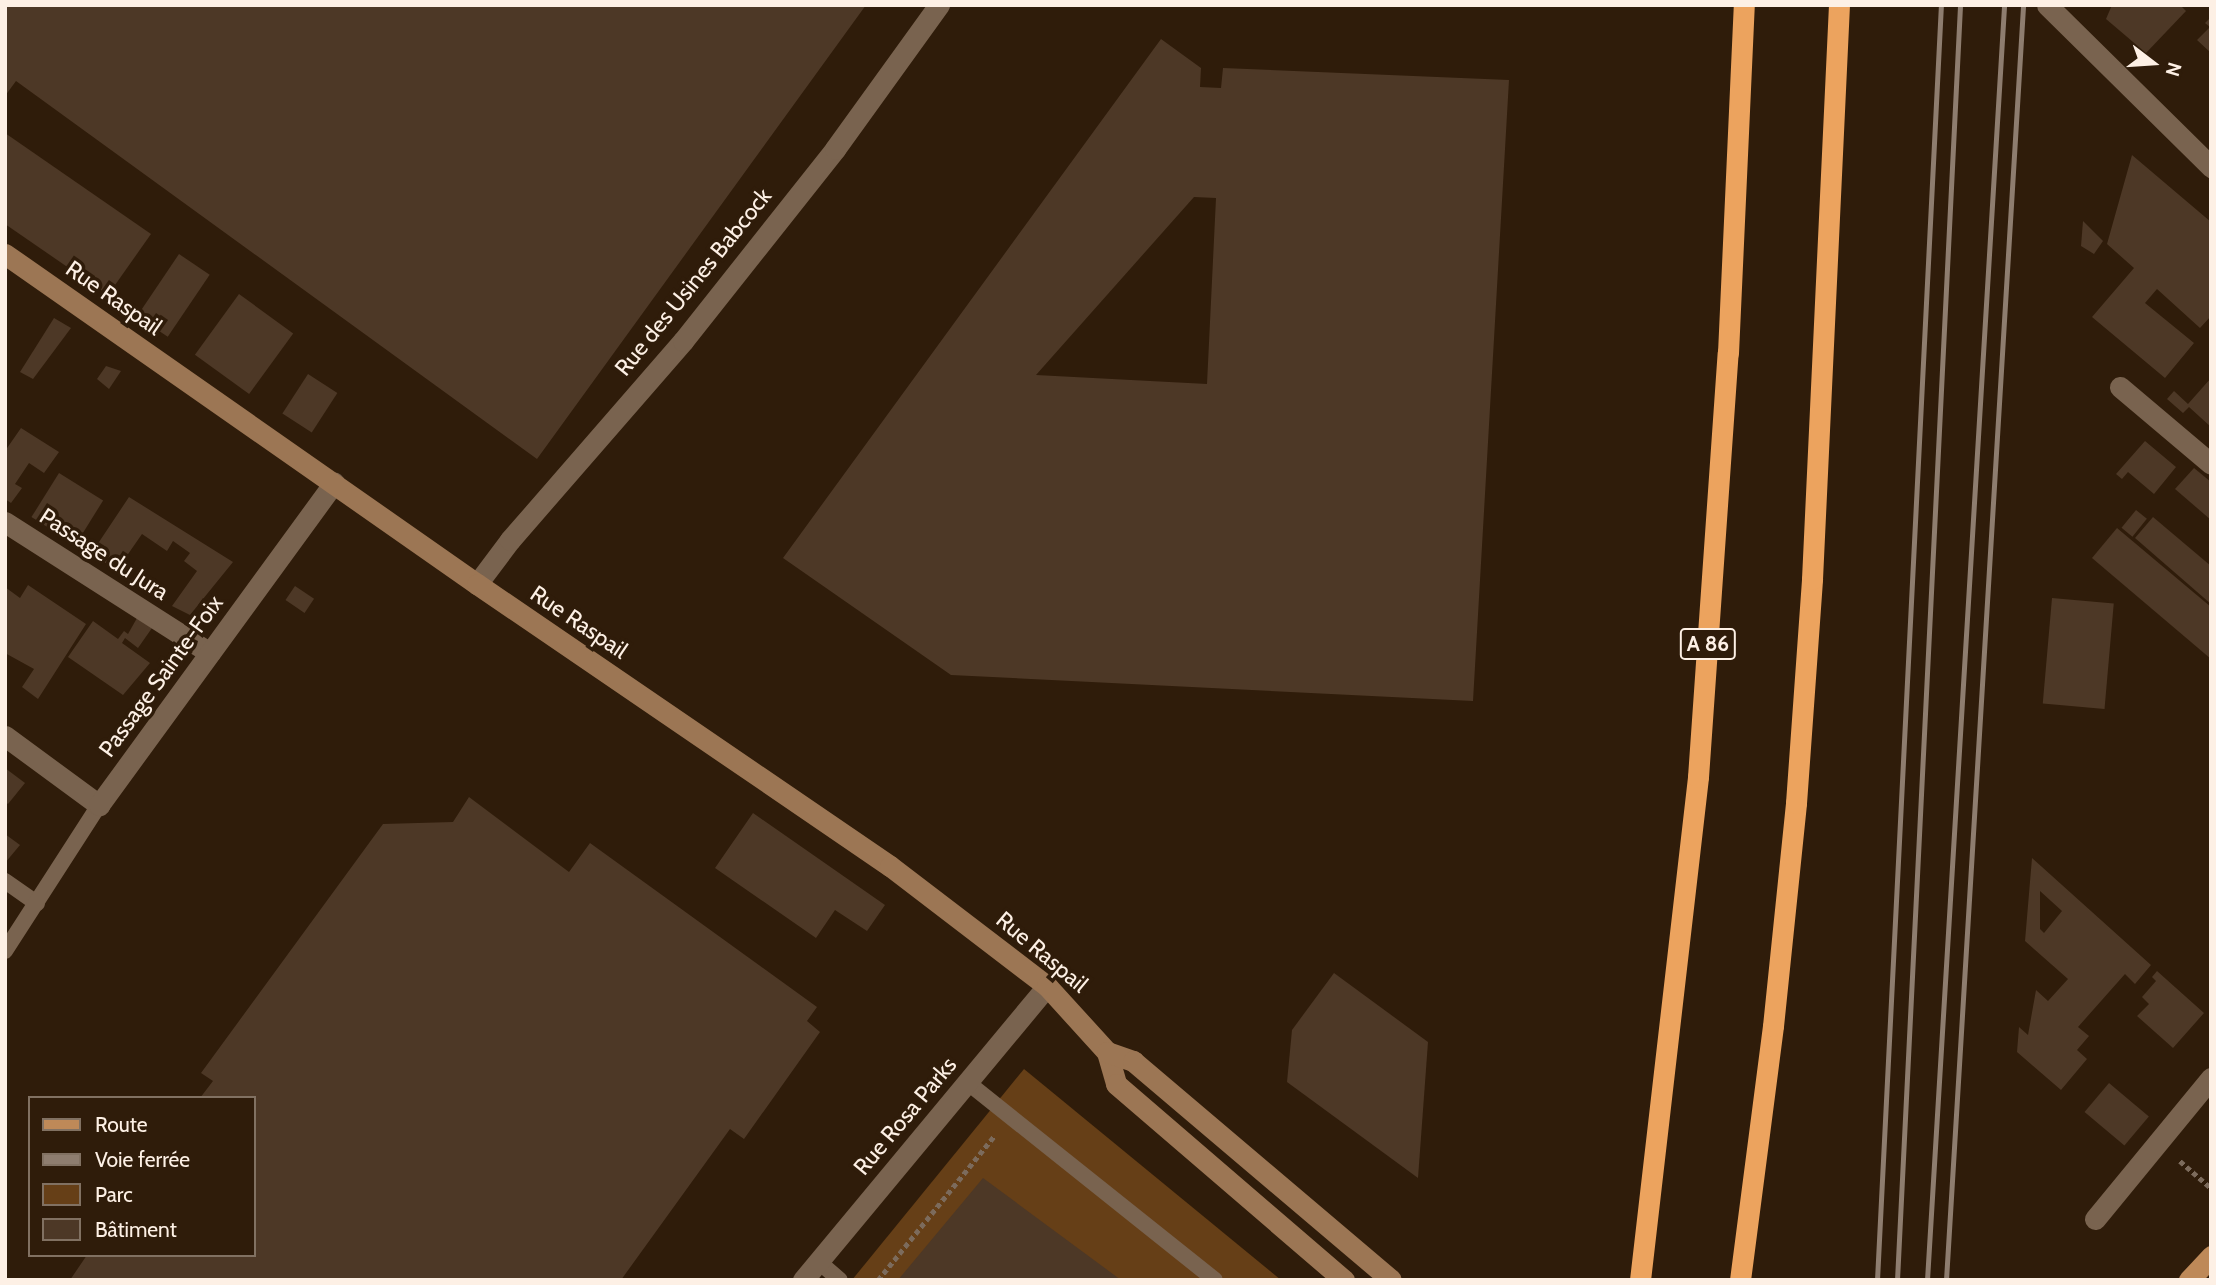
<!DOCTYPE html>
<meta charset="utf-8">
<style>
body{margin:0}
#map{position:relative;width:2216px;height:1285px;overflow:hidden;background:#2f1c0a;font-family:Cabin,sans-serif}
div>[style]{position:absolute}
.green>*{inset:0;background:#663f17}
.building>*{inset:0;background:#4d3826;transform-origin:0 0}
.path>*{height:4.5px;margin-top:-2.25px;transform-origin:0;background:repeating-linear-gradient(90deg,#7c6b5c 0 5px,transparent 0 8.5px)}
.lane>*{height:16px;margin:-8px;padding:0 8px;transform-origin:8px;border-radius:8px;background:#79634f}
.street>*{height:21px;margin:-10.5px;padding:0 10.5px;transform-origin:10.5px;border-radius:10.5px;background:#79634f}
.secondary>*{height:21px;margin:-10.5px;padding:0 10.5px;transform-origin:10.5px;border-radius:10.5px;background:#9c7654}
.primary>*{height:21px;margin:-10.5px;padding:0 10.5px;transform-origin:10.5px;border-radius:10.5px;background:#be8958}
.highway>*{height:21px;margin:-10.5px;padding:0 10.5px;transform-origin:10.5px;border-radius:10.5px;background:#eca35e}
.rail>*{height:5px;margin:-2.5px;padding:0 2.5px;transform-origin:2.5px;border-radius:2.5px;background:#8e7d6f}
span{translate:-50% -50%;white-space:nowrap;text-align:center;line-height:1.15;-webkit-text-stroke:7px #2f1c0a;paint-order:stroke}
.shield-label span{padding:2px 5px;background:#2f1c0a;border:2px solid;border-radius:5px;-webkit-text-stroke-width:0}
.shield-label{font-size:21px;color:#fdf0e5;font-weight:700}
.street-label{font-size:23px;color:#fdf0e5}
.frame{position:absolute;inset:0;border:7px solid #fdf0e5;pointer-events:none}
.legend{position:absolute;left:28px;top:1096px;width:228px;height:161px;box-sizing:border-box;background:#2f1c0a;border:2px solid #817162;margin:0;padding:9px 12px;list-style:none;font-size:21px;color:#fdf0e5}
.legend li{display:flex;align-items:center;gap:14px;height:35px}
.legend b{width:35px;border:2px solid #817162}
.north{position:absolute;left:2118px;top:28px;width:70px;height:70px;-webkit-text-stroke:5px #2f1c0a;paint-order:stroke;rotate:107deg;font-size:19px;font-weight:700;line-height:28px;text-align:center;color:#fdf0e5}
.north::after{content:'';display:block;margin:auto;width:24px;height:32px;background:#fdf0e5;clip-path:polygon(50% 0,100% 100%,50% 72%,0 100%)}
</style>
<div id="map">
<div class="green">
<div style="clip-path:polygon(1024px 1069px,1281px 1280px,852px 1280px)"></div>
</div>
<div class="building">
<div style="clip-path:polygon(5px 5px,866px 5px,537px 459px,16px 81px,5px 96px)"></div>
<div style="clip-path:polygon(2112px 5px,2180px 5px,2186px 11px,2146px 53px,2106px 19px)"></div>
<div style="clip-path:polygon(2211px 17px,2211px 53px,2197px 40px,2210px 27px,2205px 23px)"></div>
<div style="clip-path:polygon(evenodd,1161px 39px,1201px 68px,1200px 87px,1221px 88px,1223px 68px,1509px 80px,1473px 701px,951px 675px,783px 558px,1161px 39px,1194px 197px,1216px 198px,1207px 384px,1036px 375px,1194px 197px)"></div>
<div style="clip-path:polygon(5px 133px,151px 234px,108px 295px,5px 224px)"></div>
<div style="clip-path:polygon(2132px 155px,2211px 222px,2211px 316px,2200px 328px,2157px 289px,2145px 303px,2194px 343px,2165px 378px,2092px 317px,2134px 268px,2107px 244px)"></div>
<div style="clip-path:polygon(2083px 221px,2103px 241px,2094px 254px,2081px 246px)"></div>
<div style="left:179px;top:254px;width:37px;height:75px;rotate:34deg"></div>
<div style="left:239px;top:294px;width:67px;height:75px;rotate:36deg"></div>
<div style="clip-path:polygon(54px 318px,71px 328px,33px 379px,20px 372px)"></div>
<div style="clip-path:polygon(106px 366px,121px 371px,109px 389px,97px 379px)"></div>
<div style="left:308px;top:374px;width:35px;height:47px;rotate:33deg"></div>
<div style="clip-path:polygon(2211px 378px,2211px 427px,2189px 407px,2183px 413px,2167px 399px,2174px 391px,2188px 404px)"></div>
<div style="clip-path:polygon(21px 428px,59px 452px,44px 473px,29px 463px,15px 484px,22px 488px,11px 503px,5px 499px,5px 451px)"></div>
<div style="clip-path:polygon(2145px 441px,2176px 467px,2154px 494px,2128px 472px,2122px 479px,2116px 474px)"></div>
<div style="clip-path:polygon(2194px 468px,2211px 482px,2211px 520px,2175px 489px)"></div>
<div style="left:59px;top:473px;width:52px;height:52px;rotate:32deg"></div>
<div style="clip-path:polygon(129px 497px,233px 562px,190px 615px,172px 606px,197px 571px,184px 561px,190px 553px,173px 541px,167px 551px,142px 534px,117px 570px,91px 554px)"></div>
<div style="left:2136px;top:510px;width:14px;height:23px;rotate:39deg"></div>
<div style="clip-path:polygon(2153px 517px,2211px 566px,2211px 604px,2135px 538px)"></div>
<div style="clip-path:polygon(2117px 528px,2211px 607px,2211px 659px,2092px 558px)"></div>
<div style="clip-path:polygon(28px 585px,86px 624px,38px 699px,22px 687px,34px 669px,5px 653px,5px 587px,20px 598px)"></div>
<div style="left:295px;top:586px;width:23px;height:17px;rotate:34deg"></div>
<div style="left:2052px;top:598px;width:62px;height:106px;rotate:5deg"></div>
<div style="clip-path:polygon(137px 618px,152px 628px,138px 648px,125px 638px,122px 643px,150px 663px,123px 695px,68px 657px,93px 621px,118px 639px,124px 631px,128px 634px)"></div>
<div style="clip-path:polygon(5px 768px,25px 783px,8px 804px,5px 802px)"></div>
<div style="clip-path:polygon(469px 797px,569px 872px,590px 843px,817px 1007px,807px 1021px,820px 1032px,744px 1139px,730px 1129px,621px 1280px,70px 1280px,87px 1255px,254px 1255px,254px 1098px,200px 1098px,213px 1081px,201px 1073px,383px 824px,453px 822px)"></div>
<div style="clip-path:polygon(753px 813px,885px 905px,867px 931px,835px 910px,816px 938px,715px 868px)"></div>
<div style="clip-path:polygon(5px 834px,20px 845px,5px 863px)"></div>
<div style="clip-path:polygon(evenodd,2032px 858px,2151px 965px,2135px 984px,2125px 974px,2078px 1027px,2089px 1036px,2077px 1050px,2087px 1059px,2061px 1090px,2017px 1052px,2019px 1027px,2028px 1035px,2036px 990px,2048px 1001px,2068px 979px,2025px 941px,2032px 858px,2040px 891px,2062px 911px,2044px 933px,2040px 929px,2040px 891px)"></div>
<div style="clip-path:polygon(2157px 971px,2204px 1013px,2173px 1048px,2137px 1016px,2149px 1004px,2142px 997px,2156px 981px,2152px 977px)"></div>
<div style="clip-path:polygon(1334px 973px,1428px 1042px,1418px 1178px,1287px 1082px,1292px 1030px)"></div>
<div style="left:2109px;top:1083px;width:52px;height:38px;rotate:40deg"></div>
<div style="clip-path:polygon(983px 1178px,1121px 1280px,898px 1280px)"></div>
</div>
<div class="path">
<div style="left:2180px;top:1161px;width:41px;rotate:41.1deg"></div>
<div style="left:878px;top:1280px;width:185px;rotate:-51.1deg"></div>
</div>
<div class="lane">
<div style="left:5px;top:881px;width:39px;rotate:35deg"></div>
<div style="left:5px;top:951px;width:174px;rotate:-57.2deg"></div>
<div style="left:967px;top:1082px;width:317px;rotate:38.6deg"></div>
<div style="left:818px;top:1261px;width:29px;rotate:41deg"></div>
</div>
<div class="street">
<div style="left:2047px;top:5px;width:231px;rotate:44.6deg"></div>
<div style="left:2120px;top:387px;width:119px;rotate:40.2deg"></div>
<div style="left:5px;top:522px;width:243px;rotate:32.6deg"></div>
<div style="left:477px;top:584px;width:55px;rotate:-53.1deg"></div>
<div style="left:510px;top:540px;width:264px;rotate:-49deg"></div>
<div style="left:683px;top:341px;width:245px;rotate:-51.6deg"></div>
<div style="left:835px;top:149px;width:178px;rotate:-54.2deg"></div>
<div style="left:5px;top:736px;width:117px;rotate:36.3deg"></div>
<div style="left:99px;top:805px;width:399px;rotate:-53.9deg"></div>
<div style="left:2095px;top:1219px;width:183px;rotate:-50.6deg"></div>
<div style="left:803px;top:1280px;width:382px;rotate:-50.3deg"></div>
</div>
<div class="secondary">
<div style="left:5px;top:254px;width:576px;rotate:34.96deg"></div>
<div style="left:477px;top:584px;width:500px;rotate:34.33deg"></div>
<div style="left:890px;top:866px;width:198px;rotate:37.4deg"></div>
<div style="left:1047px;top:986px;width:89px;rotate:47.7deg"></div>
<div style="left:1107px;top:1052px;width:33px;rotate:74deg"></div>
<div style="left:1116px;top:1084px;width:301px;rotate:40.7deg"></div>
<div style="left:1107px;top:1052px;width:28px;rotate:19deg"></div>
<div style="left:1133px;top:1061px;width:338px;rotate:40.3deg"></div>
</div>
<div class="primary">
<div style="left:2189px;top:1280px;width:33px;rotate:-47deg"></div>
</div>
<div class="highway">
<div style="left:1640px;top:1280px;width:506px;rotate:-83.42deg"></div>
<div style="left:1698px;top:777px;width:425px;rotate:-86deg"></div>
<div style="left:1728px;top:353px;width:348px;rotate:-87.4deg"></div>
<div style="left:1740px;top:1280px;width:256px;rotate:-82.6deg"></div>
<div style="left:1773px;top:1026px;width:224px;rotate:-84.1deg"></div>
<div style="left:1796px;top:803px;width:225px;rotate:-85.9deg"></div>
<div style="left:1812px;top:579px;width:575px;rotate:-87.31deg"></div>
</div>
<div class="rail">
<div style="left:1877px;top:1280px;width:1277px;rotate:-87.13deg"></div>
<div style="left:1897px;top:1280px;width:1277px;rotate:-87.17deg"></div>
<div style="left:1927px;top:1280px;width:1277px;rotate:-86.54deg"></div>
<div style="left:1946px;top:1280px;width:1277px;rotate:-86.54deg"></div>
</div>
<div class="shield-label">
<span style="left:1708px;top:644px">A 86</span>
</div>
<div class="street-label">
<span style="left:693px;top:282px;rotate:-51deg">Rue des Usines Babcock</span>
<span style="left:114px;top:298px;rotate:35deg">Rue Raspail</span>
<span style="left:104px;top:554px;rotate:33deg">Passage du Jura</span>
<span style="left:579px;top:622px;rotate:34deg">Rue Raspail</span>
<span style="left:161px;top:676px;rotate:-54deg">Passage Sainte-Foix</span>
<span style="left:1042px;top:952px;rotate:40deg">Rue Raspail</span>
<span style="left:905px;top:1116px;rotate:-50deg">Rue Rosa Parks</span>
</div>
<div class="frame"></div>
<ul class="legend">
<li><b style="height:9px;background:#be8958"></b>Route</li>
<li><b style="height:9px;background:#8e7d6f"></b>Voie ferrée</li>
<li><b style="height:19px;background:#663f17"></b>Parc</li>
<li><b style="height:19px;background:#4d3826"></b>Bâtiment</li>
</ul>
<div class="north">N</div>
</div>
